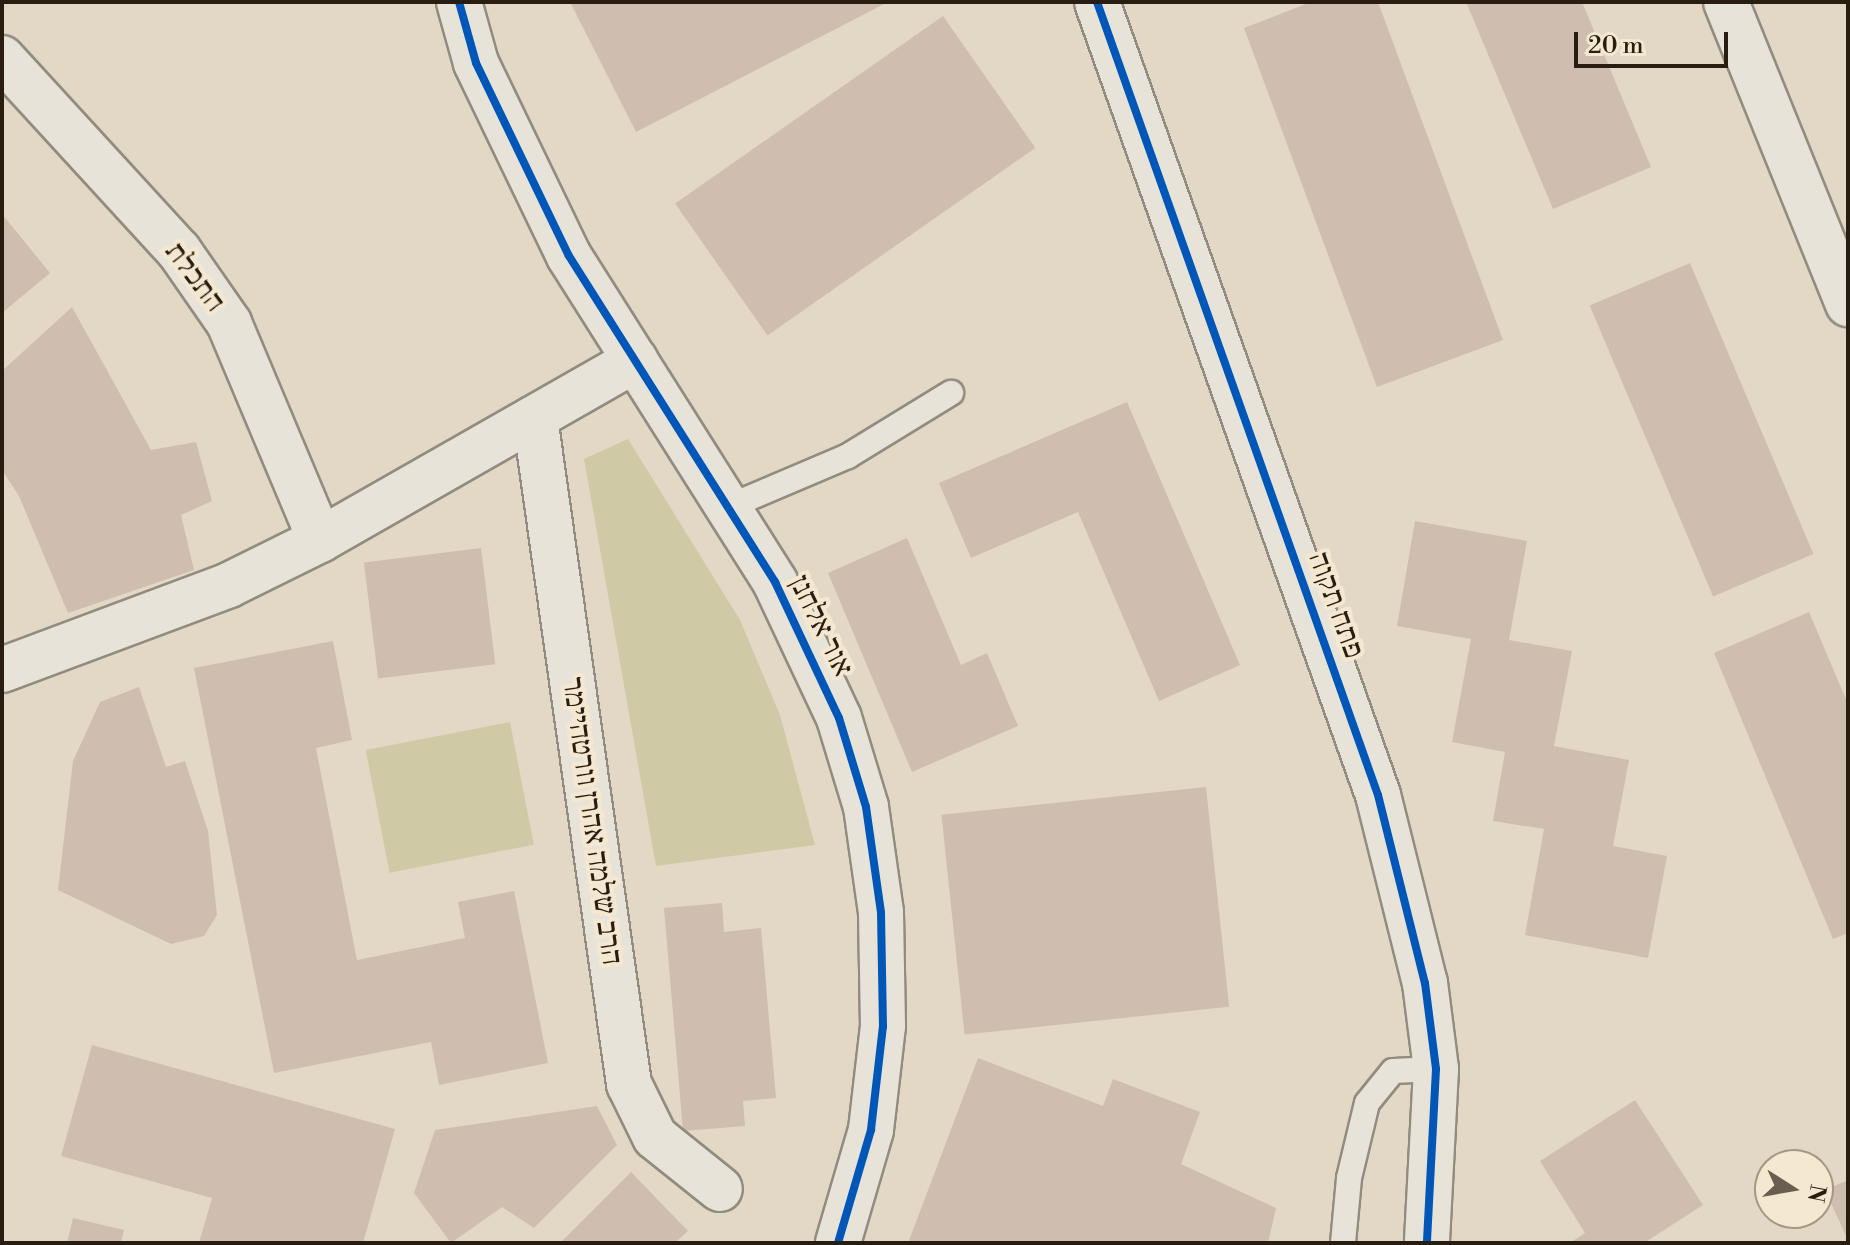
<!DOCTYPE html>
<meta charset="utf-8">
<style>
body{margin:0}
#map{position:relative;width:1850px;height:1245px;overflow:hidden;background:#e2d8c5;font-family:"Libre Bodoni","Frank Ruhl Libre",serif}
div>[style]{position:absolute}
.green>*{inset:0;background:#cfcaa5;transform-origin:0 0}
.building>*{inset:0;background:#cfbeaf;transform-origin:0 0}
.roads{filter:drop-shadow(2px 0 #928b7f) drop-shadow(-2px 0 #928b7f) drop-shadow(0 2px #928b7f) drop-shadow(0 -2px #928b7f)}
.lane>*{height:24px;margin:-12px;padding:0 12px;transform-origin:12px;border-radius:12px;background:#e8e3d9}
.street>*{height:44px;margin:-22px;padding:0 22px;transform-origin:22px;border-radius:22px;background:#e8e3d9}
.secondary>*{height:44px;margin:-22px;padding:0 22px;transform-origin:22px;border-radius:22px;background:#e8e3d9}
.cycleway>*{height:8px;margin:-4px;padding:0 4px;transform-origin:4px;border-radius:4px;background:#0057b8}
span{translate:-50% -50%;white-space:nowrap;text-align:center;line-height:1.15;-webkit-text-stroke:8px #f5e8d1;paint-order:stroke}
.street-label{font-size:30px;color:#291d12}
.frame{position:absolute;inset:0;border:4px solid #291d12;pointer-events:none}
.north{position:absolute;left:1754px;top:1149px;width:80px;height:80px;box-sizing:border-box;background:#f5e8d1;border:2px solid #a39785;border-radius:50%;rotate:101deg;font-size:22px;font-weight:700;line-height:32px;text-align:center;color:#291d12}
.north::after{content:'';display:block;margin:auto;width:28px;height:36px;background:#6a5e51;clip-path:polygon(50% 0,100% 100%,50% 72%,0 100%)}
.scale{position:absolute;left:1574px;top:32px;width:154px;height:36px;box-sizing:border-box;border:4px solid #291d12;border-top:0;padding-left:10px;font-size:24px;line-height:28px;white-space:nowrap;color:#291d12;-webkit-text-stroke:6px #f5e8d1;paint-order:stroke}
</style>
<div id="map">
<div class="green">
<div style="clip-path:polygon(628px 439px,740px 620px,780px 715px,815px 845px,656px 866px,584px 459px)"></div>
<div style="left:510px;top:722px;width:125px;height:147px;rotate:79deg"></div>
</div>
<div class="building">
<div style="clip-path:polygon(570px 2px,888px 2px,636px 132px)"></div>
<div style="clip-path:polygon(1311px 2px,1378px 2px,1503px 340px,1377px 387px,1244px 28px)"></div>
<div style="clip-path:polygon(1466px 2px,1582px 2px,1651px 167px,1553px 209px)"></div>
<div style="left:943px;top:16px;width:161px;height:327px;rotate:55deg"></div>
<div style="clip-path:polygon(2px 214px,50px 273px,2px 313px)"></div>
<div style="left:1690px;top:263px;width:316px;height:109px;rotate:67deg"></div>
<div style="clip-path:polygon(72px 307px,151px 450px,196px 442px,212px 501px,181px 515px,194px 570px,68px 613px,19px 496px,2px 470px,2px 371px)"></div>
<div style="clip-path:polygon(1127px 402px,1240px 665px,1159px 701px,1078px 512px,971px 558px,939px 483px)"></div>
<div style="clip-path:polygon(1415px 521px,1527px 541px,1509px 640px,1572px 651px,1554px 746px,1629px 760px,1613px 846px,1667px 856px,1648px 958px,1525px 935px,1544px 829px,1493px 821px,1505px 752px,1452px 742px,1471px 639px,1397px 626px)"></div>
<div style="clip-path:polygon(907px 538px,961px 665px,987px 653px,1018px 726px,912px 772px,828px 573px)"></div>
<div style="left:481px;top:548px;width:117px;height:118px;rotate:83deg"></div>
<div style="clip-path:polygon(1809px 612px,1848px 704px,1848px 933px,1833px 939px,1714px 653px)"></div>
<div style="clip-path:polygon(333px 641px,352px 740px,316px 748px,357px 960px,465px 938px,458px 902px,514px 891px,548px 1063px,439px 1085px,431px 1042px,274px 1073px,194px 668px)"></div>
<div style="clip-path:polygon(139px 687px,166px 767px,185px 761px,208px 831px,217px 915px,204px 936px,171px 944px,58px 890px,73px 761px,100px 702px)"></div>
<div style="left:1206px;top:787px;width:221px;height:266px;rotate:84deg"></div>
<div style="clip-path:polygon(722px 903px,724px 932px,761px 928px,776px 1098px,743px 1101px,745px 1126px,683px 1131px,664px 908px)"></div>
<div style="clip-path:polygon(92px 1045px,395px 1129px,363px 1243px,199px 1243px,212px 1198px,61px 1156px)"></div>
<div style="clip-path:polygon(978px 1058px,1103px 1106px,1113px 1079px,1200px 1112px,1181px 1164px,1276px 1208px,1268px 1243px,908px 1243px)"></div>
<div style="clip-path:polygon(1635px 1100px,1703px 1205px,1644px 1243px,1570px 1243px,1585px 1233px,1540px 1161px)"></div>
<div style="clip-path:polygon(597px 1106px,617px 1145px,534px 1228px,502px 1207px,451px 1243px,414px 1193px,435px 1130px)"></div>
<div style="clip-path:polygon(631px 1172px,688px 1231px,675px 1243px,560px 1243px)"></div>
<div style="clip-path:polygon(1848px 1180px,1848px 1240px,1825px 1190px)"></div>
<div style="clip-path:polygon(73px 1218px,124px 1230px,121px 1243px,67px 1243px)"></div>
</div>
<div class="roads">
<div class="lane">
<div style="left:728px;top:507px;width:130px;rotate:-23deg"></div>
<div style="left:848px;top:456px;width:121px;rotate:-31.5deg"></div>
<div style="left:1343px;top:1243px;width:65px;rotate:-84.7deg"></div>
<div style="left:1349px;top:1178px;width:77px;rotate:-76.5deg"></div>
<div style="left:1367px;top:1103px;width:41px;rotate:-50.9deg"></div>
<div style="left:1393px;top:1071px;width:43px;rotate:-2.7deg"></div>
</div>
<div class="street">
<div style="left:459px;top:2px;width:63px;rotate:74.4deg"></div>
<div style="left:476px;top:63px;width:214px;rotate:64.3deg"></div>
<div style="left:569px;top:256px;width:386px;rotate:57.7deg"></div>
<div style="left:775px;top:582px;width:150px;rotate:64.8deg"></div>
<div style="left:839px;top:718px;width:93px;rotate:73.1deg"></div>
<div style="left:866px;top:807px;width:107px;rotate:81.9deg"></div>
<div style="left:881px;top:913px;width:113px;rotate:89deg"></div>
<div style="left:883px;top:1026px;width:105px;rotate:96.6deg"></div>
<div style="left:871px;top:1130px;width:118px;rotate:106.3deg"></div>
<div style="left:2px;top:58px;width:262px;rotate:47.5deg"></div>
<div style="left:179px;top:251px;width:88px;rotate:55.2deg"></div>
<div style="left:229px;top:323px;width:235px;rotate:67.2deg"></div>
<div style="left:535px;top:418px;width:673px;rotate:81.97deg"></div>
<div style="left:629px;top:1084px;width:59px;rotate:63.9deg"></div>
<div style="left:655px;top:1137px;width:83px;rotate:38.7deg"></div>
<div style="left:2px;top:670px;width:242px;rotate:-20.5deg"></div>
<div style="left:229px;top:585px;width:102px;rotate:-26.3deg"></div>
<div style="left:320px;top:540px;width:363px;rotate:-29.7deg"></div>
</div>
<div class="secondary">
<div style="left:1097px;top:2px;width:841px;rotate:70.49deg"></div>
<div style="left:1378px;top:795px;width:194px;rotate:76deg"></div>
<div style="left:1425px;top:983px;width:87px;rotate:82.7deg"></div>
<div style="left:1436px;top:1069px;width:174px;rotate:93deg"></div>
<div style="left:1726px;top:2px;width:326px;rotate:68deg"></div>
</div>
</div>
<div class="cycleway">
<div style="left:459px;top:2px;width:63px;rotate:74.4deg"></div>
<div style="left:476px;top:63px;width:214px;rotate:64.3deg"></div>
<div style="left:569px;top:256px;width:386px;rotate:57.7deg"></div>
<div style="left:775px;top:582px;width:150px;rotate:64.8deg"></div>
<div style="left:839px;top:718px;width:93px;rotate:73.1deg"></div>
<div style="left:866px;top:807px;width:107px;rotate:81.9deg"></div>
<div style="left:881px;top:913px;width:113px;rotate:89deg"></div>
<div style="left:883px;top:1026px;width:105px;rotate:96.6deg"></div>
<div style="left:871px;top:1130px;width:118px;rotate:106.3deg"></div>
<div style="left:1097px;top:2px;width:841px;rotate:70.49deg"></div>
<div style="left:1378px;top:795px;width:194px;rotate:76deg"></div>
<div style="left:1425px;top:983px;width:87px;rotate:82.7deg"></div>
<div style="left:1436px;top:1069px;width:174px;rotate:93deg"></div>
</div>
<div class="street-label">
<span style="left:195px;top:277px;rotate:53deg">התכלת</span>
<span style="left:1336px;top:605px;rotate:70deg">פתח תקוה</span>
<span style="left:821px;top:626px;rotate:64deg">אור אלחנן</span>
<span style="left:592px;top:821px;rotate:82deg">הרב שלמה אהרן וורטהיימר</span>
</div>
<div class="frame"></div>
<div class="north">N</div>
<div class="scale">20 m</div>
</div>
